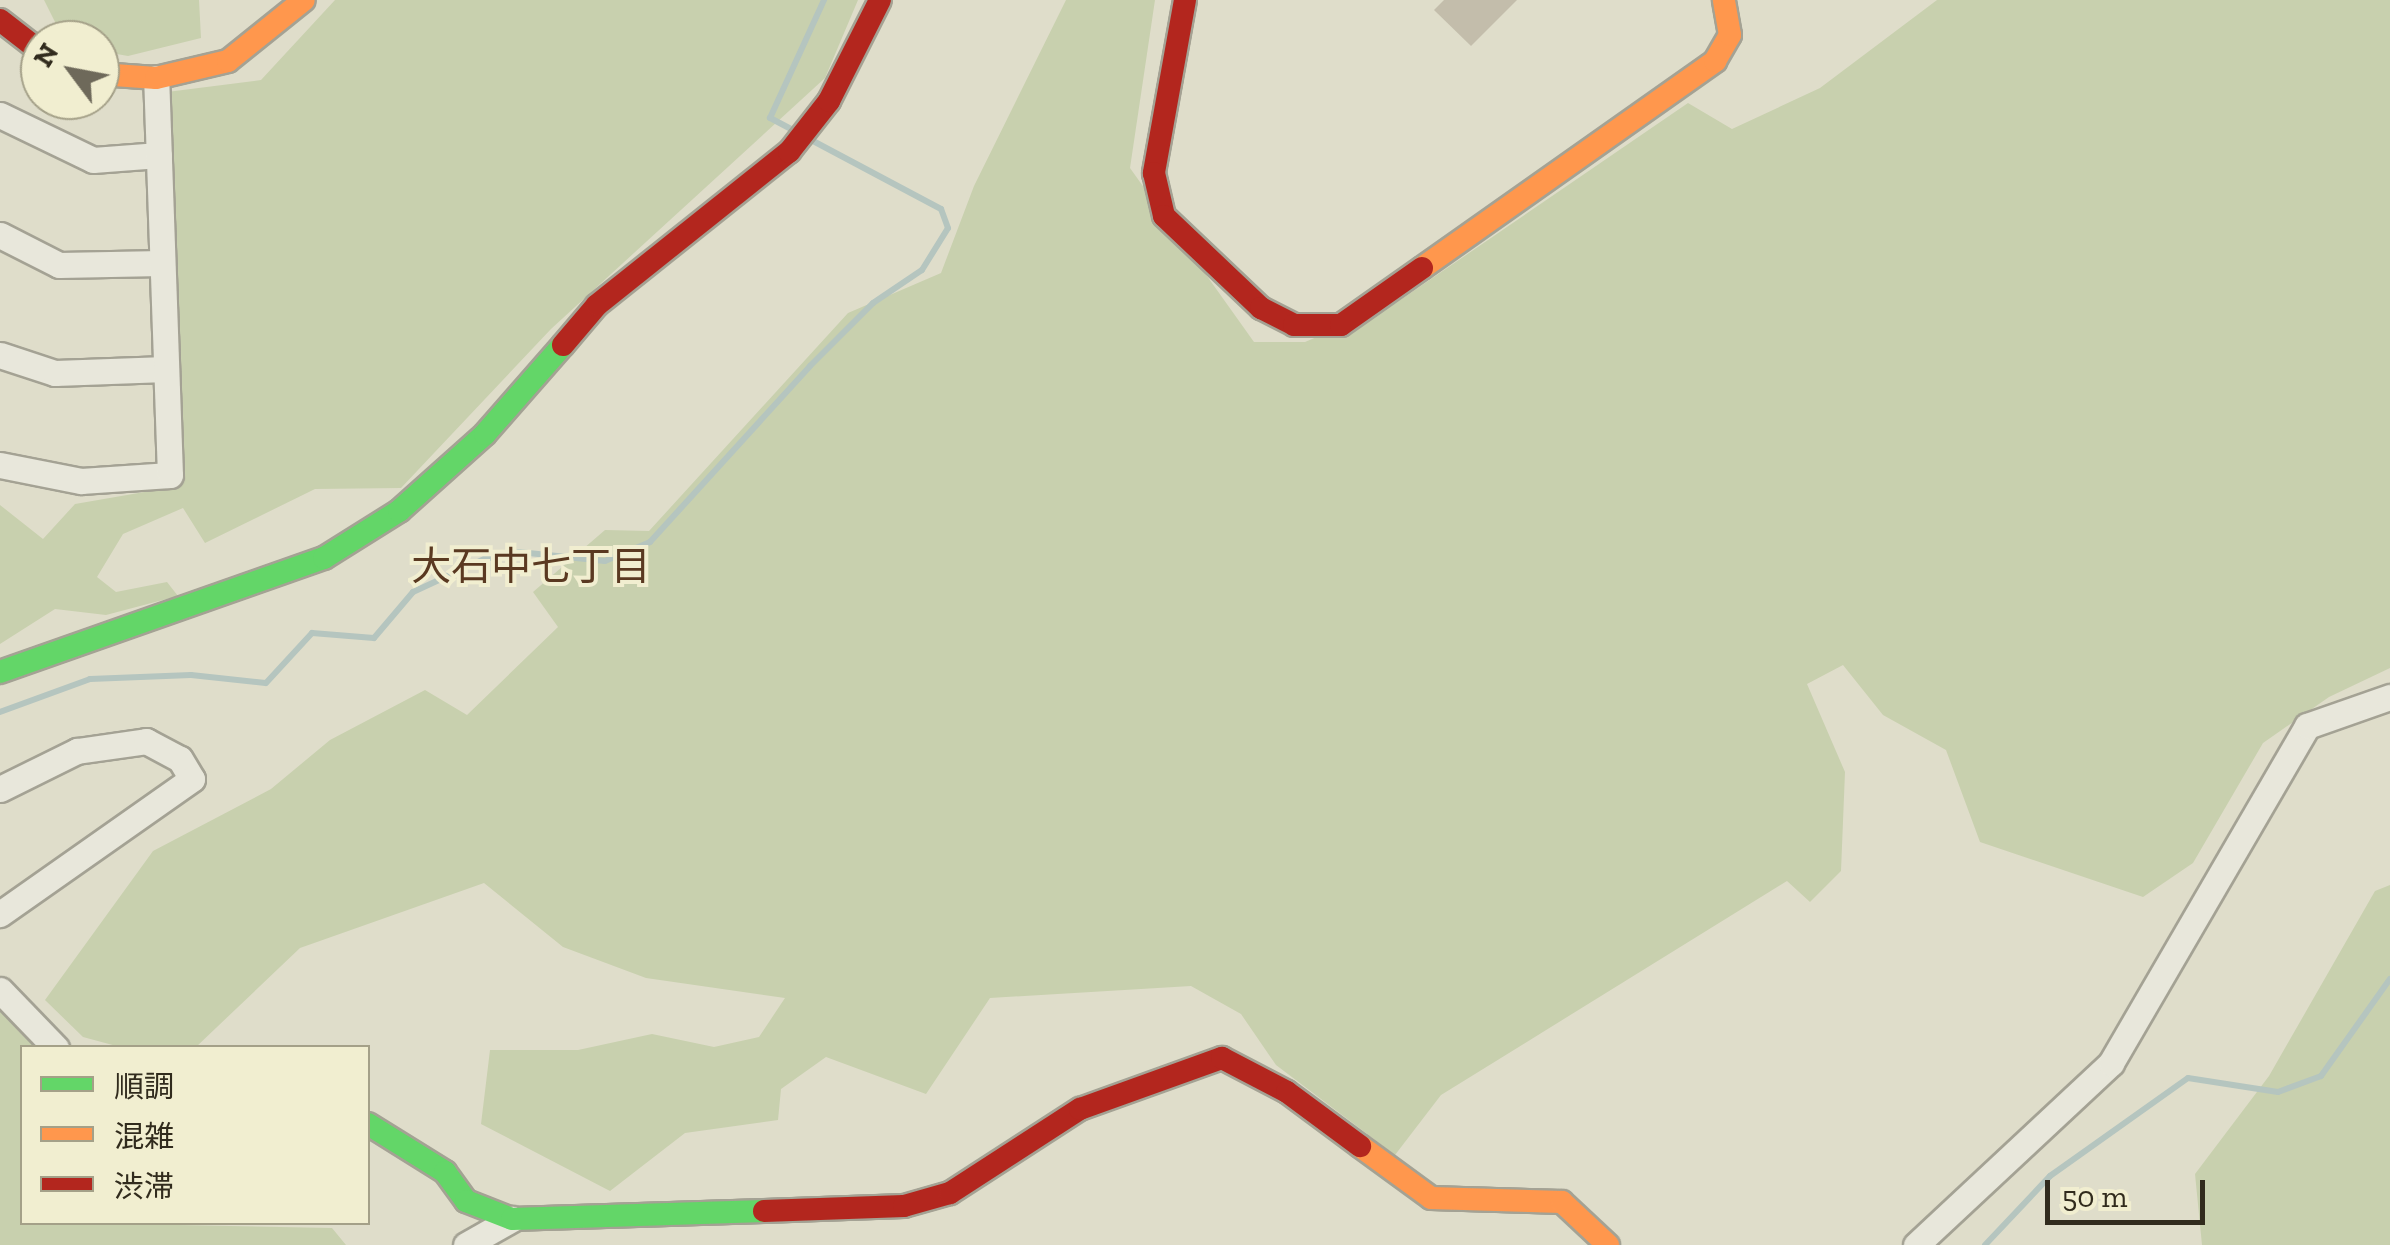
<!DOCTYPE html>
<meta charset="utf-8">
<style>
body{margin:0}
#map{position:relative;width:2390px;height:1245px;overflow:hidden;background:#dfddca;font-family:"Zilla Slab","Noto Sans JP",serif}
div>[style]{position:absolute}
.green>*{inset:0;background:#c8d0ae}
.stream>*{height:6px;margin:-3px;padding:0 3px;transform-origin:3px;border-radius:3px;background:#b5c5bf}
.building>*{inset:0;background:#c3bdab}
.roads{filter:drop-shadow(2px 0 #a4a294) drop-shadow(-2px 0 #a4a294) drop-shadow(0 2px #a4a294) drop-shadow(0 -2px #a4a294)}
.street>*{height:25px;margin:-12.5px;padding:0 12.5px;transform-origin:12.5px;border-radius:12.5px;background:#e8e7db}
.fast>*{height:22px;margin:-11px;padding:0 11px;transform-origin:11px;border-radius:11px;background:#63d668}
.slow>*{height:22px;margin:-11px;padding:0 11px;transform-origin:11px;border-radius:11px;background:#ff974d}
.jam>*{height:22px;margin:-11px;padding:0 11px;transform-origin:11px;border-radius:11px;background:#b3261e}
span{translate:-50% -50%;white-space:nowrap;text-align:center;line-height:1.15;-webkit-text-stroke:8px #f1eed0;paint-order:stroke}
.neighbourhood-label{font-size:40px;color:#5a3921}
.legend{position:absolute;left:20px;top:1045px;width:350px;height:180px;box-sizing:border-box;background:#f1eed0;border:2px solid #a4a088;margin:0;padding:12px 18px;list-style:none;font-size:30px;color:#312b1d}
.legend li{display:flex;align-items:center;gap:20px;height:50px}
.legend b{width:50px;border:2px solid #a4a088}
.north{position:absolute;left:20px;top:20px;width:100px;height:100px;box-sizing:border-box;background:#f1eed0;border:2px solid #a4a088;border-radius:50%;rotate:302deg;font-size:28px;font-weight:700;line-height:40px;text-align:center;color:#312b1d}
.north::after{content:'';display:block;margin:auto;width:35px;height:45px;background:#6e695a;clip-path:polygon(50% 0,100% 100%,50% 72%,0 100%)}
.scale{position:absolute;left:2045px;top:1180px;width:160px;height:45px;box-sizing:border-box;border:5px solid #312b1d;border-top:0;padding-left:12px;font-size:30px;line-height:35px;white-space:nowrap;color:#312b1d;-webkit-text-stroke:8px #f1eed0;paint-order:stroke}
</style>
<div id="map">
<div class="green">
<div style="clip-path:polygon(44px 0,199px 0,201px 38px,128px 56px,100px 51px,100px 40px,63px 38px)"></div>
<div style="clip-path:polygon(335px 0,858px 0,825px 78px,551px 329px,401px 488px,315px 489px,205px 543px,183px 508px,123px 534px,97px 577px,116px 592px,167px 582px,178px 596px,106px 615px,55px 609px,0 644px,0 505px,43px 539px,75px 504px,179px 486px,167px 92px,261px 80px)"></div>
<div style="clip-path:polygon(1066px 0,1155px 0,1130px 168px,1254px 342px,1305px 342px,1396px 303px,1688px 103px,1732px 129px,1820px 88px,1937px 0,2390px 0,2390px 668px,2329px 697px,2263px 743px,2193px 863px,2143px 897px,1980px 842px,1946px 750px,1883px 715px,1843px 665px,1807px 684px,1845px 772px,1841px 871px,1810px 902px,1787px 881px,1441px 1095px,1395px 1155px,1276px 1065px,1241px 1014px,1191px 986px,990px 998px,926px 1094px,826px 1057px,781px 1089px,778px 1120px,685px 1133px,610px 1191px,481px 1124px,490px 1050px,578px 1050px,652px 1034px,714px 1047px,759px 1037px,785px 998px,646px 978px,563px 947px,484px 883px,300px 948px,196px 1047px,120px 1047px,83px 1037px,45px 1000px,153px 851px,271px 789px,330px 740px,425px 690px,467px 715px,558px 627px,533px 592px,605px 530px,649px 531px,848px 313px,941px 273px,974px 186px)"></div>
<div style="clip-path:polygon(2390px 885px,2390px 1245px,2202px 1245px,2195px 1174px,2269px 1076px,2375px 891px)"></div>
<div style="clip-path:polygon(0 1002px,44px 1047px,22px 1048px,22px 1222px,332px 1228px,346px 1245px,0 1245px)"></div>
</div>
<div class="stream">
<div style="left:791px;top:129px;width:24px;rotate:-152deg"></div>
<div style="left:770px;top:118px;width:130px;rotate:-65.4deg"></div>
<div style="left:0;top:712px;width:96px;rotate:-20.1deg"></div>
<div style="left:90px;top:679px;width:101px;rotate:-2.3deg"></div>
<div style="left:191px;top:675px;width:75px;rotate:6.1deg"></div>
<div style="left:266px;top:683px;width:68px;rotate:-47.4deg"></div>
<div style="left:312px;top:633px;width:62px;rotate:4.6deg"></div>
<div style="left:374px;top:638px;width:60px;rotate:-49.7deg"></div>
<div style="left:413px;top:592px;width:78px;rotate:-24.9deg"></div>
<div style="left:484px;top:559px;width:36px;rotate:-11deg"></div>
<div style="left:519px;top:552px;width:86px;rotate:6deg"></div>
<div style="left:605px;top:561px;width:49px;rotate:-22.9deg"></div>
<div style="left:650px;top:542px;width:238px;rotate:-47.7deg"></div>
<div style="left:810px;top:366px;width:89px;rotate:-45deg"></div>
<div style="left:873px;top:303px;width:59px;rotate:-34deg"></div>
<div style="left:922px;top:270px;width:49px;rotate:-58.2deg"></div>
<div style="left:948px;top:228px;width:20px;rotate:-110deg"></div>
<div style="left:941px;top:209px;width:147px;rotate:-152deg"></div>
<div style="left:1985px;top:1245px;width:95px;rotate:-46.7deg"></div>
<div style="left:2050px;top:1176px;width:169px;rotate:-35.4deg"></div>
<div style="left:2188px;top:1078px;width:91px;rotate:8.8deg"></div>
<div style="left:2278px;top:1092px;width:46px;rotate:-20.4deg"></div>
<div style="left:2321px;top:1076px;width:119px;rotate:-54.6deg"></div>
</div>
<div class="building">
<div style="clip-path:polygon(1444px 0,1517px 0,1471px 46px,1434px 10px)"></div>
</div>
<div class="roads">
<div class="street">
<div style="left:0;top:115px;width:103px;rotate:25.8deg"></div>
<div style="left:93px;top:160px;width:66px;rotate:-4.3deg"></div>
<div style="left:0;top:235px;width:66px;rotate:27deg"></div>
<div style="left:59px;top:265px;width:103px;rotate:-1.1deg"></div>
<div style="left:0;top:355px;width:58px;rotate:18.1deg"></div>
<div style="left:55px;top:373px;width:111px;rotate:-2.1deg"></div>
<div style="left:0;top:465px;width:83px;rotate:11.2deg"></div>
<div style="left:81px;top:481px;width:89px;rotate:-3.9deg"></div>
<div style="left:170px;top:475px;width:397px;rotate:-92deg"></div>
<div style="left:0;top:789px;width:86px;rotate:-26.3deg"></div>
<div style="left:77px;top:751px;width:70px;rotate:-8.2deg"></div>
<div style="left:146px;top:741px;width:38px;rotate:28deg"></div>
<div style="left:180px;top:759px;width:23px;rotate:59deg"></div>
<div style="left:192px;top:779px;width:235px;rotate:144.9deg"></div>
<div style="left:0;top:990px;width:81px;rotate:46deg"></div>
<div style="left:466px;top:1245px;width:53px;rotate:-29.5deg"></div>
<div style="left:1916px;top:1245px;width:267px;rotate:-43deg"></div>
<div style="left:2111px;top:1063px;width:390px;rotate:-59.8deg"></div>
<div style="left:2307px;top:726px;width:88px;rotate:-19.3deg"></div>
</div>
<div class="fast">
<div style="left:0;top:672px;width:343px;rotate:-19.4deg"></div>
<div style="left:324px;top:558px;width:89px;rotate:-32.1deg"></div>
<div style="left:399px;top:511px;width:115px;rotate:-41.8deg"></div>
<div style="left:485px;top:434px;width:118px;rotate:-48.8deg"></div>
<div style="left:368px;top:1124px;width:91px;rotate:31.9deg"></div>
<div style="left:445px;top:1172px;width:36px;rotate:54deg"></div>
<div style="left:466px;top:1201px;width:49px;rotate:21.4deg"></div>
<div style="left:512px;top:1219px;width:252px;rotate:-1.8deg"></div>
</div>
<div class="slow">
<div style="left:100px;top:74px;width:56px;rotate:4.1deg"></div>
<div style="left:156px;top:78px;width:74px;rotate:-13.3deg"></div>
<div style="left:228px;top:61px;width:97px;rotate:-38.8deg"></div>
<div style="left:1422px;top:268px;width:359px;rotate:-35.2deg"></div>
<div style="left:1715px;top:61px;width:30px;rotate:-60deg"></div>
<div style="left:1730px;top:35px;width:36px;rotate:-100deg"></div>
<div style="left:1360px;top:1146px;width:88px;rotate:36.2deg"></div>
<div style="left:1431px;top:1198px;width:131px;rotate:1.7deg"></div>
<div style="left:1562px;top:1202px;width:63px;rotate:43.1deg"></div>
</div>
<div class="jam">
<div style="left:1185px;top:0;width:176px;rotate:100.2deg"></div>
<div style="left:1154px;top:173px;width:44px;rotate:76.9deg"></div>
<div style="left:1164px;top:216px;width:134px;rotate:43.5deg"></div>
<div style="left:1261px;top:308px;width:37px;rotate:27deg"></div>
<div style="left:1294px;top:325px;width:47px"></div>
<div style="left:1341px;top:325px;width:99px;rotate:-35.1deg"></div>
<div style="left:0;top:20px;width:51px;rotate:37.8deg"></div>
<div style="left:563px;top:345px;width:52px;rotate:-49.6deg"></div>
<div style="left:597px;top:305px;width:246px;rotate:-38.6deg"></div>
<div style="left:789px;top:152px;width:65px;rotate:-51.9deg"></div>
<div style="left:829px;top:101px;width:113px;rotate:-63.2deg"></div>
<div style="left:764px;top:1211px;width:140px;rotate:-2deg"></div>
<div style="left:904px;top:1206px;width:48px;rotate:-15.8deg"></div>
<div style="left:950px;top:1193px;width:155px;rotate:-32.9deg"></div>
<div style="left:1080px;top:1109px;width:151px;rotate:-19.8deg"></div>
<div style="left:1222px;top:1058px;width:73px;rotate:27.6deg"></div>
<div style="left:1287px;top:1092px;width:91px;rotate:36.5deg"></div>
</div>
</div>
<div class="neighbourhood-label">
<span style="left:531px;top:566px">大石中七丁目</span>
</div>
<ul class="legend">
<li><b style="height:12px;background:#63d668"></b>順調</li>
<li><b style="height:12px;background:#ff974d"></b>混雑</li>
<li><b style="height:12px;background:#b3261e"></b>渋滞</li>
</ul>
<div class="north">N</div>
<div class="scale">50 m</div>
</div>
